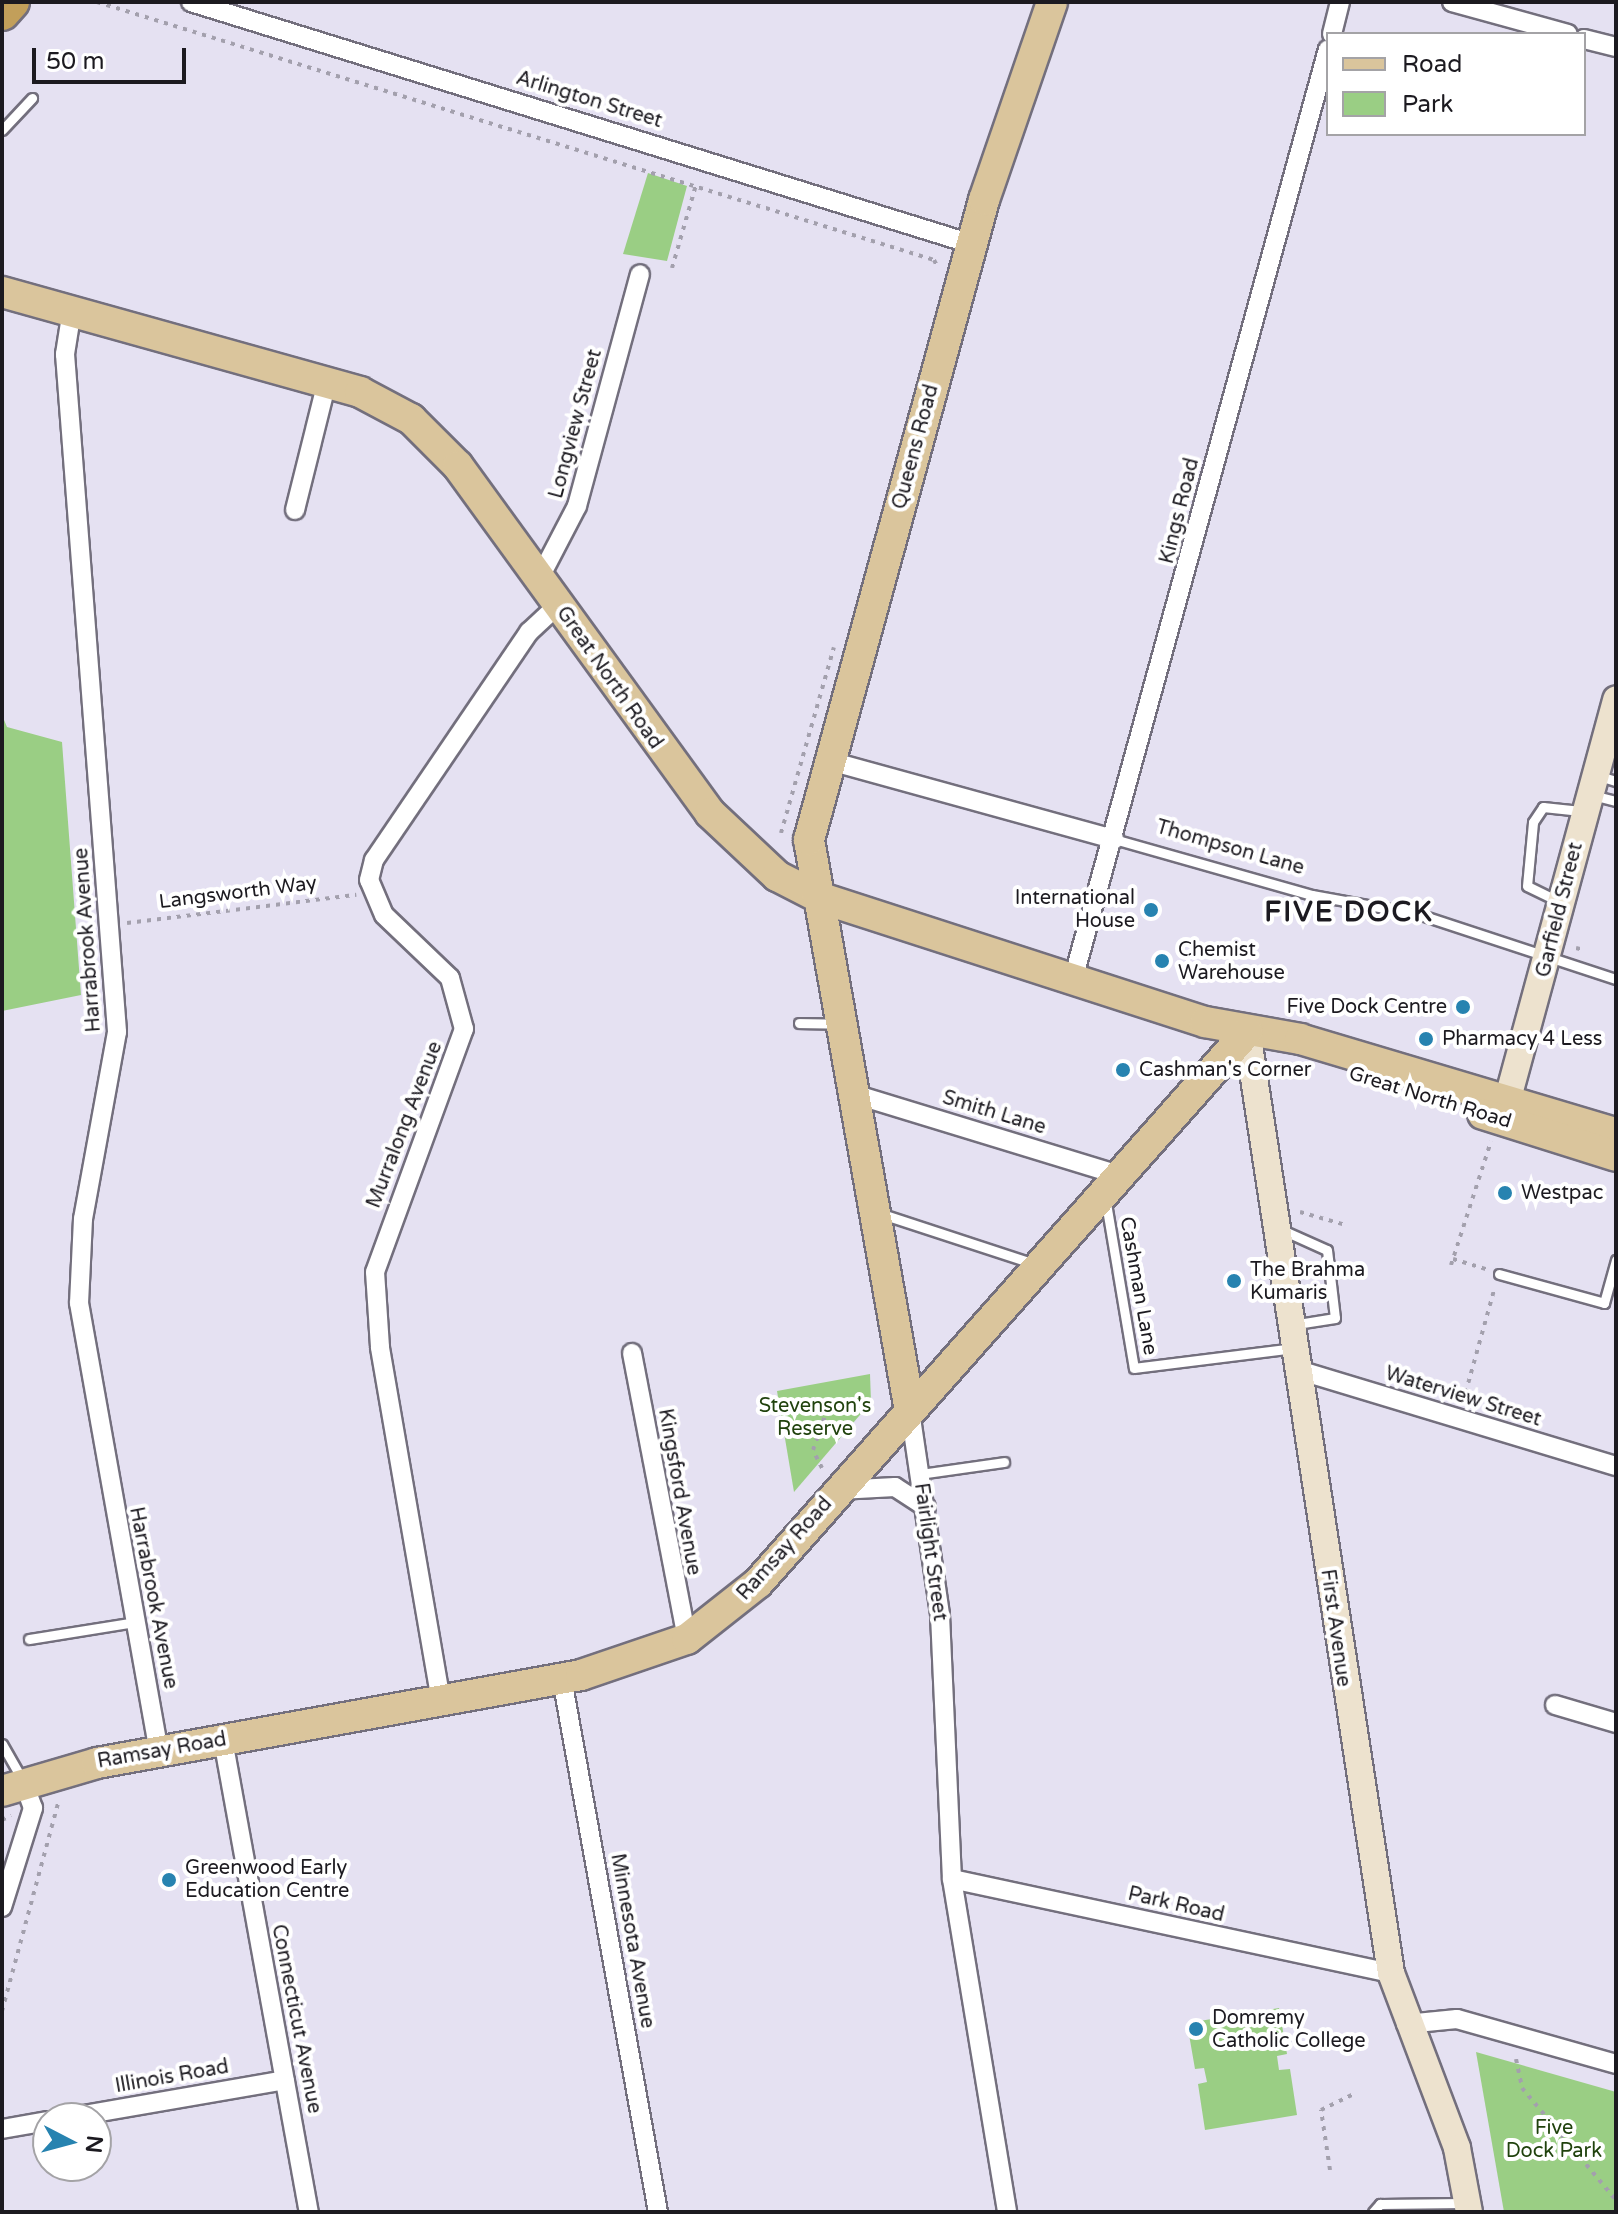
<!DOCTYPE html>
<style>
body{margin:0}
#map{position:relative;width:1618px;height:2214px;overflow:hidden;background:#e5e1f2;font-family:"Varela Round",sans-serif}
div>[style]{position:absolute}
.green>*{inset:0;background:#9ace84}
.path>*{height:4px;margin-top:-2px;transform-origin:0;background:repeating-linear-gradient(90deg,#a3a0ad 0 4px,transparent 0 10px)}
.roads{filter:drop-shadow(2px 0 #736f7d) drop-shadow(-2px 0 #736f7d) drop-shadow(0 2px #736f7d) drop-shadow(0 -2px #736f7d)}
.lane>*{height:9px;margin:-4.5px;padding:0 4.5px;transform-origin:4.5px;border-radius:4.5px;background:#fff}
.street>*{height:18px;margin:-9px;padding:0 9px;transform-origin:9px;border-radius:9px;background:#fff}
.secondary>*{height:26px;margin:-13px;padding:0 13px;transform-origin:13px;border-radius:13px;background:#ede2ce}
.primary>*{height:30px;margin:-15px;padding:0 15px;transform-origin:15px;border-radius:15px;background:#dac59c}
.highway>*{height:34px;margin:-17px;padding:0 17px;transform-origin:17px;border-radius:17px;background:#c29f5a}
.dots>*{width:22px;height:22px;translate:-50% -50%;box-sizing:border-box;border:4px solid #fff;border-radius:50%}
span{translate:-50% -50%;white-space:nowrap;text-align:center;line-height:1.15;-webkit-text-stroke:8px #fff;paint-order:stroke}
.street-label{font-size:20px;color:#1c1a20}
.poi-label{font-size:20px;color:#1c1a20}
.right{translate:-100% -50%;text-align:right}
.left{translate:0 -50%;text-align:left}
.park-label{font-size:20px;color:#20420d}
.district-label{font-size:28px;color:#1c1a20;font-weight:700;letter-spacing:2px}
.frame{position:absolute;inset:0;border:4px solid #1c1a20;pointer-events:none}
.legend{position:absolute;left:1326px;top:32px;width:260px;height:104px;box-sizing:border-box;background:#fff;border:2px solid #a4a3a6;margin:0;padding:10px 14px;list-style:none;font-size:24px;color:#1c1a20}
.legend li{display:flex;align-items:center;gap:16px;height:40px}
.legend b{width:40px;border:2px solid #a4a3a6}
.north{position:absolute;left:32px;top:2102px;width:80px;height:80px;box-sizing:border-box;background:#fff;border:2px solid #a4a3a6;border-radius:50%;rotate:96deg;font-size:22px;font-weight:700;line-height:32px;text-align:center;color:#1c1a20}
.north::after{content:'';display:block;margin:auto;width:28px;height:36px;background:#2783b0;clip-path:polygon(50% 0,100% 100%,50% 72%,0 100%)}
.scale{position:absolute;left:32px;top:48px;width:154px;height:36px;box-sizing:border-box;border:4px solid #1c1a20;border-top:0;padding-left:10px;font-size:24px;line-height:28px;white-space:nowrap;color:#1c1a20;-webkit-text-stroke:6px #fff;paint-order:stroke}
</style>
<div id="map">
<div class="green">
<div style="clip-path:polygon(648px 173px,687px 186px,667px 261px,623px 254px)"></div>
<div style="clip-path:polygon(2px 715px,7px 727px,62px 742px,81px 995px,2px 1011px)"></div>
<div style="clip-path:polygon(870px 1374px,871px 1402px,794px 1492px,777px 1391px)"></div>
<div style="clip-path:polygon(1279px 2008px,1287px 2054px,1277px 2056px,1279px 2070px,1290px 2069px,1297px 2115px,1205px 2130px,1198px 2084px,1207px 2082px,1204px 2068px,1195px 2069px,1187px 2023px)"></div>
<div style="clip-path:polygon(1476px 2052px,1616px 2092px,1616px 2212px,1504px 2212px)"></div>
</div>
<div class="path">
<div style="left:97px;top:2px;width:876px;rotate:17.13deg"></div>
<div style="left:934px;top:260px;width:9px;rotate:63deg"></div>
<div style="left:672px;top:268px;width:86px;rotate:-73.9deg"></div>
<div style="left:781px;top:833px;width:193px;rotate:-74.1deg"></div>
<div style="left:127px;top:923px;width:231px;rotate:-7deg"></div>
<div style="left:1576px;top:948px;width:8px;rotate:14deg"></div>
<div style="left:1300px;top:1212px;width:48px;rotate:15.8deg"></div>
<div style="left:1453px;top:1259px;width:38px;rotate:17deg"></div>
<div style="left:1451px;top:1265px;width:130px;rotate:-72.1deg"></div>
<div style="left:1463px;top:1402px;width:119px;rotate:-74.5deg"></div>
<div style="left:822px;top:1468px;width:20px;rotate:-117deg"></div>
<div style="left:813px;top:1450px;width:42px;rotate:-70.7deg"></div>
<div style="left:827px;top:1410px;width:25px;rotate:-16deg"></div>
<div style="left:851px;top:1403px;width:22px;rotate:30deg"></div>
<div style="left:2px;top:1820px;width:10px;rotate:-24deg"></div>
<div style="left:2px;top:2011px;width:219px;rotate:-74.9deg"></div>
<div style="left:1516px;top:2059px;width:30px;rotate:78deg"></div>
<div style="left:1522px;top:2088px;width:146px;rotate:50deg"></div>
<div style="left:1330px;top:2170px;width:61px;rotate:-98.5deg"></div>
<div style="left:1321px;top:2110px;width:39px;rotate:-26deg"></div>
</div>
<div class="roads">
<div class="lane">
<div style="left:2px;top:130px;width:44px;rotate:-46.8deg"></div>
<div style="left:1596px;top:775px;width:21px;rotate:17deg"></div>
<div style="left:1592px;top:795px;width:25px;rotate:14deg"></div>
<div style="left:1114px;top:839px;width:206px;rotate:15.8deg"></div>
<div style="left:1312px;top:895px;width:108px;rotate:10.2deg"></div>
<div style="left:1418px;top:914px;width:208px;rotate:18.2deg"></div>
<div style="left:1558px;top:901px;width:34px;rotate:-154deg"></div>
<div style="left:1527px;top:886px;width:64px;rotate:-84.6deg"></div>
<div style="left:1533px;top:822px;width:18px;rotate:-56deg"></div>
<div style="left:1543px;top:807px;width:38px;rotate:6deg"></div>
<div style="left:799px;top:1023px;width:39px;rotate:1deg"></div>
<div style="left:1106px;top:1203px;width:167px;rotate:80.4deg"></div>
<div style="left:1134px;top:1368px;width:161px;rotate:-7.1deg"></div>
<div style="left:882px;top:1214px;width:161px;rotate:18.1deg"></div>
<div style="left:1280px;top:1229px;width:51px;rotate:24.1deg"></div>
<div style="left:1327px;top:1250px;width:68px;rotate:83.3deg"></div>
<div style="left:1335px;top:1318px;width:39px;rotate:171deg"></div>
<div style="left:1499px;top:1274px;width:109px;rotate:15.4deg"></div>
<div style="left:1604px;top:1303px;width:45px;rotate:-74.4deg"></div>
<div style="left:920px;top:1474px;width:85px;rotate:-8.1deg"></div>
<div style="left:29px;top:1639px;width:107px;rotate:-9.1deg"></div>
<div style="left:2px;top:1744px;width:40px;rotate:60.3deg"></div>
<div style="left:1373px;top:2212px;width:11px;rotate:-49deg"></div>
<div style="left:1380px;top:2204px;width:84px;rotate:-0.7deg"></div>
</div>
<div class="street">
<div style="left:191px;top:2px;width:818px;rotate:17.22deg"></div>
<div style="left:1452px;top:2px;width:120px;rotate:15.4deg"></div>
<div style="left:1332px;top:34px;width:33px;rotate:-76deg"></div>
<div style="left:1584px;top:39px;width:33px;rotate:14deg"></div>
<div style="left:72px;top:310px;width:45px;rotate:99deg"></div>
<div style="left:65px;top:354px;width:680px;rotate:85.61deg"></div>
<div style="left:117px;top:1032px;width:190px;rotate:100.3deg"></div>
<div style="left:83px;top:1219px;width:84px;rotate:92.7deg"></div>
<div style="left:79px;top:1303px;width:455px;rotate:79.9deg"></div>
<div style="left:295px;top:510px;width:132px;rotate:-76deg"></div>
<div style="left:539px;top:579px;width:82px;rotate:-62.5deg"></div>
<div style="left:577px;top:506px;width:240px;rotate:-74.8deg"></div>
<div style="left:830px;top:761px;width:295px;rotate:15.4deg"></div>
<div style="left:1072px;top:983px;width:968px;rotate:-74.67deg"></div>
<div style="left:857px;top:1095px;width:273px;rotate:17deg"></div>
<div style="left:632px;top:1353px;width:291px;rotate:79.1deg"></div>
<div style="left:1298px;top:1370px;width:332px;rotate:16.8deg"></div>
<div style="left:910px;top:1411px;width:206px;rotate:81.6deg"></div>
<div style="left:940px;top:1615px;width:264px;rotate:87.4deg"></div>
<div style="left:952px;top:1879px;width:338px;rotate:80.6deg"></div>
<div style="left:839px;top:1490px;width:56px;rotate:-3.1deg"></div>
<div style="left:895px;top:1487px;width:37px;rotate:33deg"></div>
<div style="left:562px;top:1679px;width:542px;rotate:79.79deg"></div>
<div style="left:441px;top:1701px;width:359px;rotate:-99.8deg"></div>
<div style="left:380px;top:1347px;width:75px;rotate:-93.8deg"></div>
<div style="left:375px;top:1272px;width:259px;rotate:-69.9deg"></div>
<div style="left:464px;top:1029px;width:53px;rotate:-105.4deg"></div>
<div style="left:450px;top:978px;width:91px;rotate:-136.3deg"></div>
<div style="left:384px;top:915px;width:38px;rotate:-113deg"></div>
<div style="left:369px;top:880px;width:21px;rotate:-76deg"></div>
<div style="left:374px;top:860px;width:276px;rotate:-55.8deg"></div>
<div style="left:529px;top:632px;width:40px;rotate:-43deg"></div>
<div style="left:1555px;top:1705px;width:64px;rotate:16.4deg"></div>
<div style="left:223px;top:1740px;width:480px;rotate:79.7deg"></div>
<div style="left:952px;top:1879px;width:449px;rotate:12.1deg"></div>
<div style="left:2px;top:1907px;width:104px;rotate:-72.6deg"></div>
<div style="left:33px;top:1808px;width:29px;rotate:-110deg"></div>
<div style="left:1406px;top:2024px;width:51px;rotate:-5.6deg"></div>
<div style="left:1457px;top:2019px;width:165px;rotate:15.8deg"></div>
<div style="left:66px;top:2118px;width:222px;rotate:-9.8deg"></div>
<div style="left:2px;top:2129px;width:47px;rotate:-9.9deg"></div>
</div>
<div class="secondary">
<div style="left:1247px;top:1032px;width:952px;rotate:81.3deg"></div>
<div style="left:1391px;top:1973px;width:187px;rotate:69.3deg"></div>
<div style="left:1457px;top:2148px;width:65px;rotate:79.4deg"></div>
<div style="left:1502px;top:1120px;width:436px;rotate:-74.8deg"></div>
</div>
<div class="primary">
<div style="left:2px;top:292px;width:372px;rotate:15.6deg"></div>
<div style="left:360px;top:392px;width:58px;rotate:27.9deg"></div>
<div style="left:411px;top:419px;width:66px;rotate:45deg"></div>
<div style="left:458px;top:466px;width:429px;rotate:54deg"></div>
<div style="left:710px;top:813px;width:92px;rotate:43.2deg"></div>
<div style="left:777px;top:876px;width:46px;rotate:27.1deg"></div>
<div style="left:818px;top:897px;width:407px;rotate:17.9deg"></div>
<div style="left:1205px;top:1022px;width:97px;rotate:10.1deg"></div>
<div style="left:1300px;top:1039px;width:330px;rotate:16.6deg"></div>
<div style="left:1483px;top:1114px;width:139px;rotate:17.5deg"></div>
<div style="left:910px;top:1411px;width:580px;rotate:-100.03deg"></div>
<div style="left:809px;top:840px;width:663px;rotate:-74.71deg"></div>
<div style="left:984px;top:200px;width:209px;rotate:-71deg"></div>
<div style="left:2px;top:1791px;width:99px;rotate:-16.4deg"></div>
<div style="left:97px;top:1763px;width:492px;rotate:-10.3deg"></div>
<div style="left:581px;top:1675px;width:112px;rotate:-18.8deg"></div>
<div style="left:687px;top:1639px;width:90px;rotate:-38.3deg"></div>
<div style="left:758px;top:1583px;width:737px;rotate:-48.41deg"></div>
</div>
<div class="highway">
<div style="left:2px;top:13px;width:15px;rotate:-48deg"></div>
</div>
</div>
<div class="dots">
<div style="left:1151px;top:910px;background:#2783b0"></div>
<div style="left:1162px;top:961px;background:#2783b0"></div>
<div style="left:1463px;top:1007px;background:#2783b0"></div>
<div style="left:1426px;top:1039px;background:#2783b0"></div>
<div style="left:1123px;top:1070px;background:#2783b0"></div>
<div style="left:1505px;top:1193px;background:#2783b0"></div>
<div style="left:1234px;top:1281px;background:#2783b0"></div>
<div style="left:169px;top:1880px;background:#2783b0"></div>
<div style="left:1196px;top:2029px;background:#2783b0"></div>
</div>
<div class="street-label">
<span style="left:589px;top:100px;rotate:17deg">Arlington Street</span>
<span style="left:576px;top:424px;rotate:-75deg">Longview Street</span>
<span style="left:916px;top:447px;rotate:-75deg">Queens Road</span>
<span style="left:1180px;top:511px;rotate:-76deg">Kings Road</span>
<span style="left:609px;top:678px;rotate:55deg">Great North Road</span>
<span style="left:1230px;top:848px;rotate:16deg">Thompson Lane</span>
<span style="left:238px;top:893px;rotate:-7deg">Langsworth Way</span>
<span style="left:1560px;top:910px;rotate:-76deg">Garfield Street</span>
<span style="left:88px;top:940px;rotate:-94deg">Harrabrook Avenue</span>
<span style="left:1430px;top:1098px;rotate:17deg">Great North Road</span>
<span style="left:994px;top:1113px;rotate:17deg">Smith Lane</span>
<span style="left:405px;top:1125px;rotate:-69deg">Murralong Avenue</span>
<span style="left:1138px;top:1286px;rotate:80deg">Cashman Lane</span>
<span style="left:1463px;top:1397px;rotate:17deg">Waterview Street</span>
<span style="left:679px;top:1492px;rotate:80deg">Kingsford Avenue</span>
<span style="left:785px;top:1549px;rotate:-48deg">Ramsay Road</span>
<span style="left:930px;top:1552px;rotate:82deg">Fairlight Street</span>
<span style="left:153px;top:1598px;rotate:79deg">Harrabrook Avenue</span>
<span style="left:1335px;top:1628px;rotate:82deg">First Avenue</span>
<span style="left:162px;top:1751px;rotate:-10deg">Ramsay Road</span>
<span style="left:1176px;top:1905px;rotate:13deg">Park Road</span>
<span style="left:632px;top:1941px;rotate:80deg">Minnesota Avenue</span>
<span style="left:296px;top:2019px;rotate:79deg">Connecticut Avenue</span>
<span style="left:172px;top:2077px;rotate:-10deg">Illinois Road</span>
</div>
<div class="poi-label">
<span class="right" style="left:1135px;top:910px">International<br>House</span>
<span class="left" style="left:1178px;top:962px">Chemist<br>Warehouse</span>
<span class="right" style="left:1447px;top:1007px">Five Dock Centre</span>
<span class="left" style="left:1442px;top:1039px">Pharmacy 4 Less</span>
<span class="left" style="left:1139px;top:1070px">Cashman's Corner</span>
<span class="left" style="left:1521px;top:1193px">Westpac</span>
<span class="left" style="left:1250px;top:1282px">The Brahma<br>Kumaris</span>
<span class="left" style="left:185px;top:1880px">Greenwood Early<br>Education Centre</span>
<span class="left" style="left:1212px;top:2030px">Domremy<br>Catholic College</span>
</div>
<div class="park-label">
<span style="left:815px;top:1418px">Stevenson's<br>Reserve</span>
<span style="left:1554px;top:2140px">Five<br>Dock Park</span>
</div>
<div class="district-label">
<span style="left:1349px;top:912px">FIVE DOCK</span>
</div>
<div class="frame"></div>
<ul class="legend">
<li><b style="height:10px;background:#dac59c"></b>Road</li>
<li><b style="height:22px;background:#9ace84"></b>Park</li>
</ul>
<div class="north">N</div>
<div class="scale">50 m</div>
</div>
